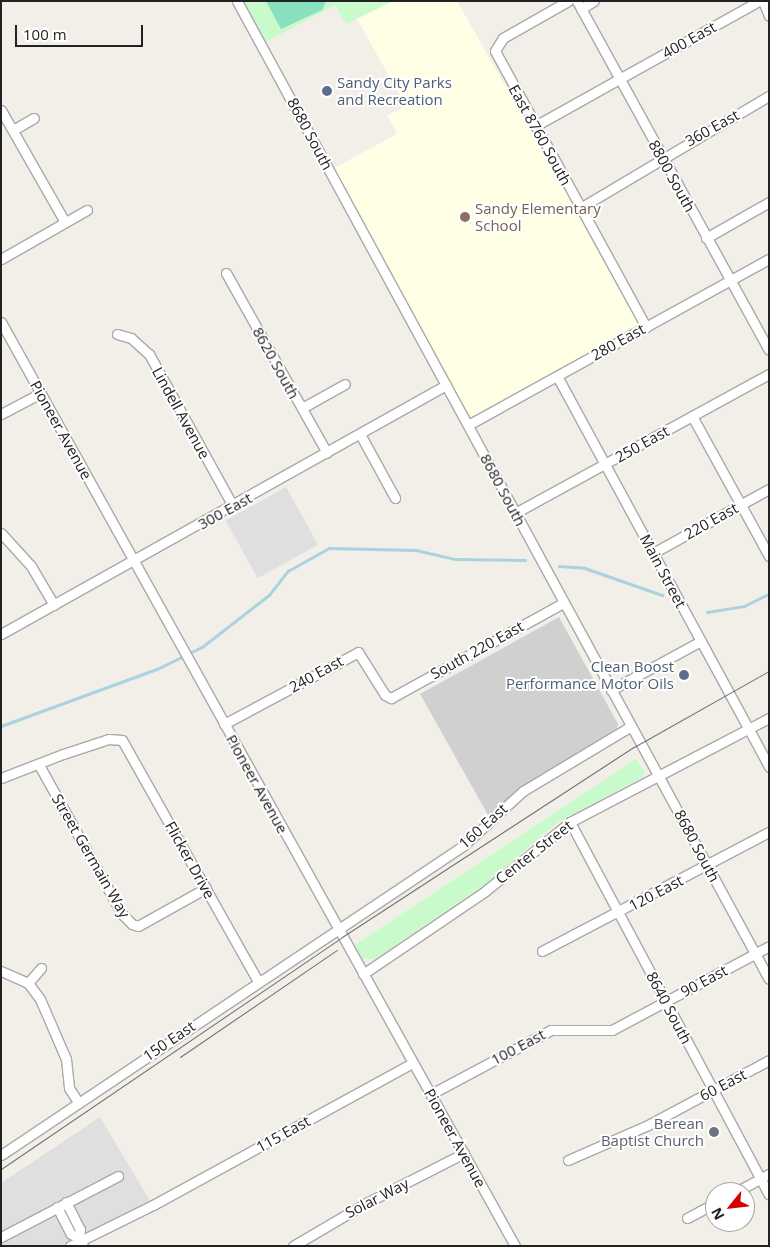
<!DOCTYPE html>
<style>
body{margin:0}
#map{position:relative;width:770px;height:1247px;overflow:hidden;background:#f2efe9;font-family:"Open Sans",sans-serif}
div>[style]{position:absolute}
.residential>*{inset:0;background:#e0dfdf;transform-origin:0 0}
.education>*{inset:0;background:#ffffe5}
.religious>*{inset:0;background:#d0d0d0}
.park>*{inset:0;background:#c8facc}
.pitch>*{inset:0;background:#88e0be}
.stream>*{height:2.5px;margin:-1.25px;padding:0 1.25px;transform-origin:1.25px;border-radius:1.25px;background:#aad3df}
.roads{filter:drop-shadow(1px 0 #a9a9a9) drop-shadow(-1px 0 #a9a9a9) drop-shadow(0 1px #a9a9a9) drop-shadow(0 -1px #a9a9a9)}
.minor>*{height:9px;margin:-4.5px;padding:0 4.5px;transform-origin:4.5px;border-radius:4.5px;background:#fff}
.tram>*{height:1px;margin:-0.5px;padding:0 0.5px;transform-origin:0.5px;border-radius:0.5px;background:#707070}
.dots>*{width:14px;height:14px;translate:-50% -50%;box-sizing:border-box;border:2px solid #fff;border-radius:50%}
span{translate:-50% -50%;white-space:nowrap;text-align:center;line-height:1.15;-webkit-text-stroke:4px #fff;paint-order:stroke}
.street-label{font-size:15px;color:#222}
.service-label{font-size:15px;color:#4e5e75}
.left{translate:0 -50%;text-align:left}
.right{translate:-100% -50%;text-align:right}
.education-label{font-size:15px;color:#785e54}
.worship-label{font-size:15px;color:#5b616d}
.frame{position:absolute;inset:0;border:2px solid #222;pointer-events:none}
.north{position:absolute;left:705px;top:1182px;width:50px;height:50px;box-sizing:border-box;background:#fff;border:1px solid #a7a7a7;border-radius:50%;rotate:241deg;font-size:14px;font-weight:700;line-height:20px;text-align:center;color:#222}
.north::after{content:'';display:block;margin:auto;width:18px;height:22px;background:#d40000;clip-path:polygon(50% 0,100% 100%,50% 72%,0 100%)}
.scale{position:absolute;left:15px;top:25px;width:128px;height:22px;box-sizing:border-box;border:2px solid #222;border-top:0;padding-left:6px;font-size:15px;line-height:18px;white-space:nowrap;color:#222;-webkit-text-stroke:4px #fff;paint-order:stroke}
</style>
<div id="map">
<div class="residential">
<div style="left:286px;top:487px;width:66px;height:69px;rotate:61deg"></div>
<div style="clip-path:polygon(100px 1117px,150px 1201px,61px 1246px,1px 1246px,1px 1183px)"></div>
</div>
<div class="education">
<div style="clip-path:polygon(393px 1px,457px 1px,643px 328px,461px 422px,325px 173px,397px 134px,387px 115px,406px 106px,357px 19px)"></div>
</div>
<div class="religious">
<div style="clip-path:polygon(559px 617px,618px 724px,617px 729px,525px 785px,488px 815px,420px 694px)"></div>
</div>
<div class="park">
<div style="clip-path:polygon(231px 1px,393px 1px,346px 24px,335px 5px,256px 47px)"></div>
<div style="clip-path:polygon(636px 759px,644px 770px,643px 777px,558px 822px,483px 886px,375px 959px,362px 959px,355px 945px)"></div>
</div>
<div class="pitch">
<div style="clip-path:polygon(266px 1px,326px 1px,322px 10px,281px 29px)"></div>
</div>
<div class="stream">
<div style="left:559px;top:566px;width:26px;rotate:4deg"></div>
<div style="left:585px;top:568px;width:82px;rotate:19.3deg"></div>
<div style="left:707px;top:612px;width:37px;rotate:-9deg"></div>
<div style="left:744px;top:606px;width:28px;rotate:-26deg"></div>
<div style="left:1px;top:726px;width:166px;rotate:-20.1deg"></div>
<div style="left:157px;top:669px;width:50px;rotate:-26.1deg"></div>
<div style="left:202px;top:647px;width:85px;rotate:-37.8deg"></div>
<div style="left:269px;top:595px;width:31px;rotate:-52deg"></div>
<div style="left:288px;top:571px;width:47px;rotate:-29.3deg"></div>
<div style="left:329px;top:548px;width:87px;rotate:1.3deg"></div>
<div style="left:416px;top:550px;width:40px;rotate:13deg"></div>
<div style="left:455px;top:559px;width:70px;rotate:0.8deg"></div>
</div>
<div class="roads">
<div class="minor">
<div style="left:237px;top:1px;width:1113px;rotate:61.46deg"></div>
<div style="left:568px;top:1px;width:75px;rotate:150.4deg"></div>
<div style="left:503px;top:38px;width:15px;rotate:122deg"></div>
<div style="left:495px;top:51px;width:315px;rotate:61.3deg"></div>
<div style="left:577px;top:1px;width:398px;rotate:61.2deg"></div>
<div style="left:763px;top:1px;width:16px;rotate:68deg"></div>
<div style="left:581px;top:9px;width:15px;rotate:-32deg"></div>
<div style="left:1px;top:110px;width:129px;rotate:60.3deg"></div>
<div style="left:535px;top:126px;width:257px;rotate:-29.2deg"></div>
<div style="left:13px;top:130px;width:24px;rotate:-30deg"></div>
<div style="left:580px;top:208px;width:220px;rotate:-30.7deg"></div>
<div style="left:706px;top:238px;width:73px;rotate:-29.7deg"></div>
<div style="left:1px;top:259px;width:99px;rotate:-29.7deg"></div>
<div style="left:226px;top:273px;width:206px;rotate:60.7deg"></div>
<div style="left:1px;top:322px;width:1057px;rotate:60.91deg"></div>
<div style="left:117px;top:334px;width:15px;rotate:16deg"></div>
<div style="left:131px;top:338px;width:24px;rotate:42deg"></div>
<div style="left:149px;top:354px;width:174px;rotate:61.1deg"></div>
<div style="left:557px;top:376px;width:445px;rotate:61.5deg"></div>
<div style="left:302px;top:408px;width:49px;rotate:-29.2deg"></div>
<div style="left:1px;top:414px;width:45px;rotate:-27.7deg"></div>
<div style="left:692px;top:416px;width:160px;rotate:61.2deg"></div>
<div style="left:468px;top:425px;width:344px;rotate:-28.9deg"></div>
<div style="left:360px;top:434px;width:73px;rotate:61.3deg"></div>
<div style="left:515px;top:513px;width:290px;rotate:-28.7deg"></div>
<div style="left:1px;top:533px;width:45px;rotate:47.7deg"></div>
<div style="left:31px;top:566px;width:45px;rotate:59.5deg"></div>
<div style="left:653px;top:553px;width:132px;rotate:-28.9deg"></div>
<div style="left:1px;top:634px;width:510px;rotate:-29.23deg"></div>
<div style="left:611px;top:690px;width:102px;rotate:-28.6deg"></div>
<div style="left:224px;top:724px;width:152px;rotate:-28.2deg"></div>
<div style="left:358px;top:652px;width:51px;rotate:57.9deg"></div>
<div style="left:385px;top:695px;width:7px;rotate:27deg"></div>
<div style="left:391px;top:698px;width:196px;rotate:-28.9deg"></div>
<div style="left:39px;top:765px;width:171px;rotate:60.9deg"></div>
<div style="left:122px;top:914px;width:14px;rotate:45deg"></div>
<div style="left:132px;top:924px;width:6px;rotate:18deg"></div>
<div style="left:138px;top:926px;width:78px;rotate:-29.2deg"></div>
<div style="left:1px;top:778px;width:66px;rotate:-21.2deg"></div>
<div style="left:63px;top:754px;width:48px;rotate:-18.1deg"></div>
<div style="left:109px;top:739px;width:13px;rotate:4deg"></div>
<div style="left:122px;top:740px;width:277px;rotate:60.6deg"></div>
<div style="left:570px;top:822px;width:422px;rotate:61.9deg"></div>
<div style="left:542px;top:951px;width:256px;rotate:-27.7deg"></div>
<div style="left:1px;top:971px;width:30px;rotate:24deg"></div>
<div style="left:28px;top:983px;width:20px;rotate:53deg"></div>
<div style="left:40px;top:999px;width:65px;rotate:66.6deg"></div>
<div style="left:66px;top:1059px;width:29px;rotate:84deg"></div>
<div style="left:69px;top:1088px;width:17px;rotate:57deg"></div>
<div style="left:363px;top:974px;width:146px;rotate:-34.1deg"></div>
<div style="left:484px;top:892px;width:111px;rotate:-39.1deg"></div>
<div style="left:570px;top:822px;width:225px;rotate:-27.6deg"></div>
<div style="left:28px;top:983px;width:20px;rotate:-49deg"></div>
<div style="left:431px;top:1094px;width:136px;rotate:-28.1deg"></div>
<div style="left:551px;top:1030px;width:61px"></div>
<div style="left:612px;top:1030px;width:178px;rotate:-28.1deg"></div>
<div style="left:1px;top:1155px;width:557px;rotate:-33.8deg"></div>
<div style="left:464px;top:845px;width:80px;rotate:-42.5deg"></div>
<div style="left:523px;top:791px;width:126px;rotate:-31deg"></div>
<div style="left:568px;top:1160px;width:87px;rotate:-23.6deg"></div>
<div style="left:648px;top:1125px;width:137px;rotate:-28.2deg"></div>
<div style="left:736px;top:1192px;width:38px;rotate:-29deg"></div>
<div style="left:66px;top:1202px;width:30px;rotate:63deg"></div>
<div style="left:80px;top:1229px;width:9px;rotate:96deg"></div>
<div style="left:57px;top:1207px;width:30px;rotate:63deg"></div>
<div style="left:71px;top:1234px;width:9px;rotate:27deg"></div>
<div style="left:79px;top:1238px;width:9px;rotate:63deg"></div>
<div style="left:687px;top:1218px;width:32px;rotate:-28deg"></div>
<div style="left:1px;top:1237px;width:132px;rotate:-27.5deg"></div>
<div style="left:70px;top:1246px;width:93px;rotate:-26.3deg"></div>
<div style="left:153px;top:1205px;width:295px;rotate:-28.7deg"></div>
<div style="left:293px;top:1246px;width:87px;rotate:-30.4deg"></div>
<div style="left:368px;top:1202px;width:108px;rotate:-27deg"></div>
</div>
</div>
<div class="tram">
<div style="left:180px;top:1057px;width:190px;rotate:-34.3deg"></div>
<div style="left:1px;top:1169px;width:412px;rotate:-34.2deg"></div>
<div style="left:342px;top:937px;width:348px;rotate:-33.1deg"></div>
<div style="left:634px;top:747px;width:155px;rotate:-29.4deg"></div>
</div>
<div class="dots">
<div style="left:327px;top:91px;background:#5c6f8a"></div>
<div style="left:465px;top:217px;background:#8d6e63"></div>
<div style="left:684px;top:675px;background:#5c6f8a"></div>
<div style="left:714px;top:1132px;background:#6b7280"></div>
</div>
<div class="street-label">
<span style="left:689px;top:40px;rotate:-29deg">400 East</span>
<span style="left:712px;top:128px;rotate:-29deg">360 East</span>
<span style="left:310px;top:134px;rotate:62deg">8680 South</span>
<span style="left:540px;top:135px;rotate:61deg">East 8760 South</span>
<span style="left:672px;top:176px;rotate:61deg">8800 South</span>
<span style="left:618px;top:342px;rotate:-29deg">280 East</span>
<span style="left:276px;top:363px;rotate:61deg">8620 South</span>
<span style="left:181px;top:413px;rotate:61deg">Lindell Avenue</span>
<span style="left:61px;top:430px;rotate:61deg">Pioneer Avenue</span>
<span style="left:642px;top:444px;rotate:-29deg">250 East</span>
<span style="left:503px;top:490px;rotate:62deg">8680 South</span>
<span style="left:225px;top:511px;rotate:-29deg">300 East</span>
<span style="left:711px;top:521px;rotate:-29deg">220 East</span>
<span style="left:663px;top:571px;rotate:62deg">Main Street</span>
<span style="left:477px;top:650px;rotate:-29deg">South 220 East</span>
<span style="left:316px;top:674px;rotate:-29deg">240 East</span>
<span style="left:257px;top:784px;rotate:61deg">Pioneer Avenue</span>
<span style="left:483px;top:826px;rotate:-42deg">160 East</span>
<span style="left:697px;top:846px;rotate:62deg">8680 South</span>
<span style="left:534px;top:852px;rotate:-38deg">Center Street</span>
<span style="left:91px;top:856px;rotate:60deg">Street Germain Way</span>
<span style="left:190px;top:860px;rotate:61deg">Flicker Drive</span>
<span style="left:656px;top:893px;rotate:-28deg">120 East</span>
<span style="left:704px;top:981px;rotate:-28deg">90 East</span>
<span style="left:669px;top:1008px;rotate:62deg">8640 South</span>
<span style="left:169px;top:1041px;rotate:-34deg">150 East</span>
<span style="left:518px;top:1047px;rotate:-28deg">100 East</span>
<span style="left:723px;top:1085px;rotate:-28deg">60 East</span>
<span style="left:283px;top:1134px;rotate:-29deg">115 East</span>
<span style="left:455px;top:1138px;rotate:61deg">Pioneer Avenue</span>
<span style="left:377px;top:1198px;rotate:-27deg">Solar Way</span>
</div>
<div class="service-label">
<span class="left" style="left:337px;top:91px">Sandy City Parks<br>and Recreation</span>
<span class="right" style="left:674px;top:675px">Clean Boost<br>Performance Motor Oils</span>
</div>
<div class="education-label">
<span class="left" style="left:475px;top:217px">Sandy Elementary<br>School</span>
</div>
<div class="worship-label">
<span class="right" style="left:704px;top:1132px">Berean<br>Baptist Church</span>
</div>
<div class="frame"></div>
<div class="north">N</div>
<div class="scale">100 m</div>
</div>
